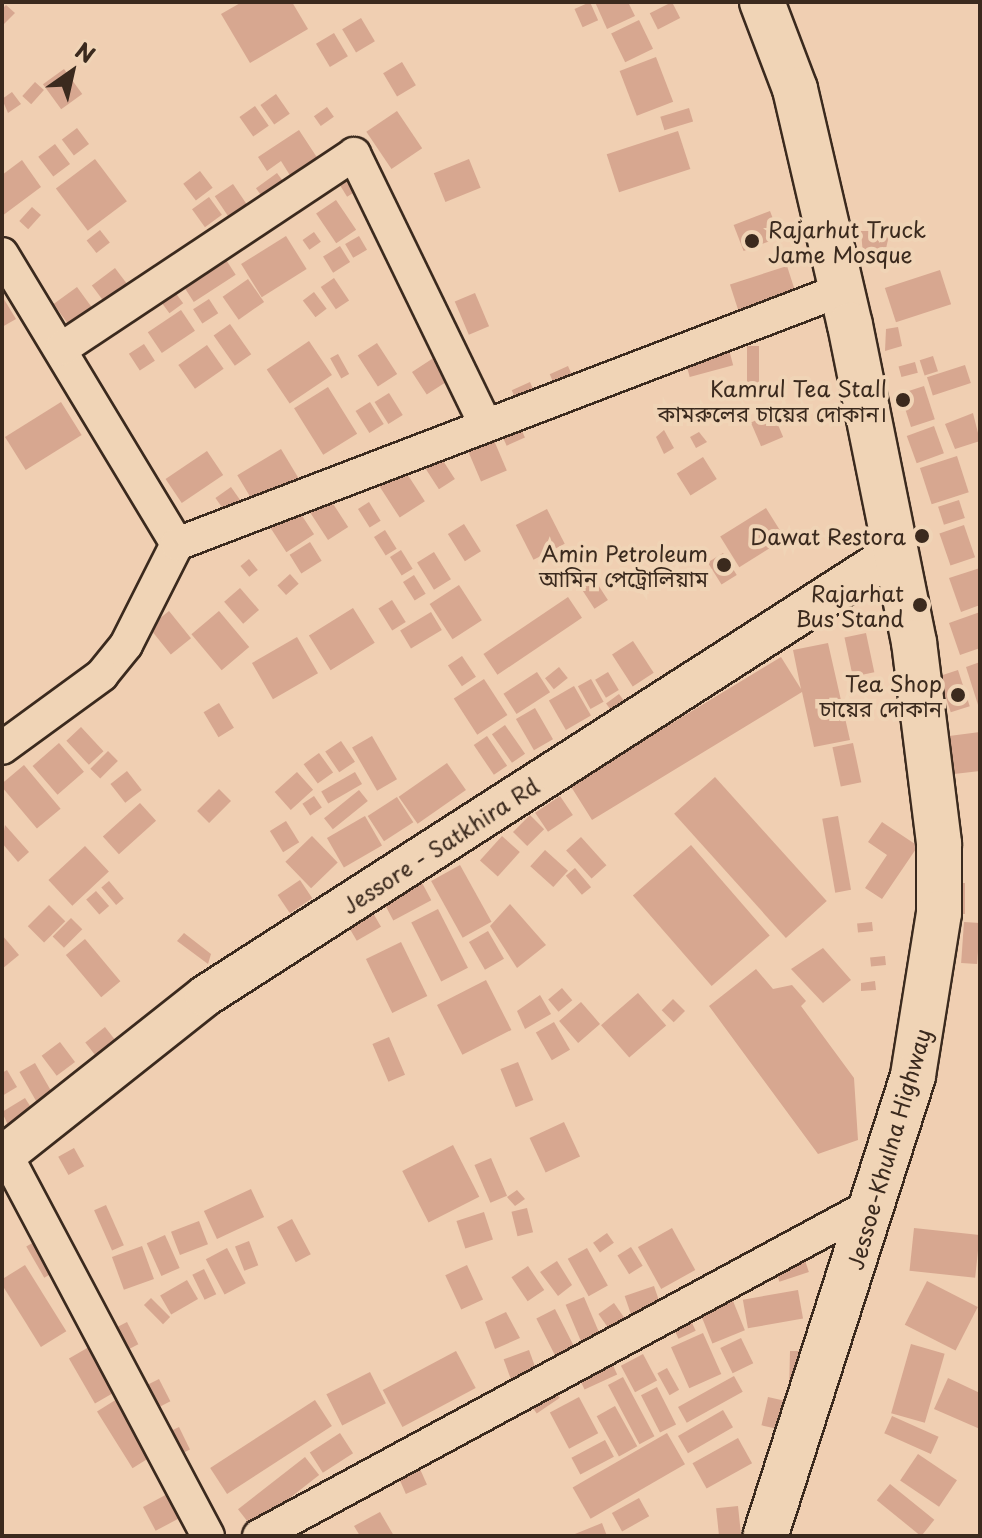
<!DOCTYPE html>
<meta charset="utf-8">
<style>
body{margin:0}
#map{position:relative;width:982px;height:1538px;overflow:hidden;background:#f0cfb2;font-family:"Playpen Sans","Noto Sans Bengali",sans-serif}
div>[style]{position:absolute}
.building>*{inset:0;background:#d7a790;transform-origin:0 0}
.roads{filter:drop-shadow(2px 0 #3b2a1e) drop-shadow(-2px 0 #3b2a1e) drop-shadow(0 2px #3b2a1e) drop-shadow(0 -2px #3b2a1e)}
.minor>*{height:32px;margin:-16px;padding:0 16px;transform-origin:16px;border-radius:16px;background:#f0d4b6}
.major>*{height:40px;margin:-20px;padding:0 20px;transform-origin:20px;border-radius:20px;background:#f0d4b6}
.highway>*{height:44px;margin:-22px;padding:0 22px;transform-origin:22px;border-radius:22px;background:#f0d4b6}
.dots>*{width:22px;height:22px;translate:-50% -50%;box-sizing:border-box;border:4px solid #f0d4b6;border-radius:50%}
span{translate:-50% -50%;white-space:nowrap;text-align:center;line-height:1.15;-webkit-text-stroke:8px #f0d4b6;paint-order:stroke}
.poi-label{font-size:22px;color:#3b2a1e}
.left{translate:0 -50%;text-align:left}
.right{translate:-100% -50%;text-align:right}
.street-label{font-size:22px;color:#3b2a1e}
.frame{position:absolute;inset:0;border:4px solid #3b2a1e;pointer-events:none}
.north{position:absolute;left:32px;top:32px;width:80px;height:80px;-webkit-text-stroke:6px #f0d4b6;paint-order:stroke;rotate:34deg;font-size:22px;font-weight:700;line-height:32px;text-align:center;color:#3b2a1e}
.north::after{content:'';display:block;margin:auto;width:28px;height:36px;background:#3b2a1e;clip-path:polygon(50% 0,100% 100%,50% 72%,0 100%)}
</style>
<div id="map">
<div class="building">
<div style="clip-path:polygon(242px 2px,292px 2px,308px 29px,250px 63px,221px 14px)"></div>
<div style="left:590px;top:2px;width:20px;height:17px;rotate:66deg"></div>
<div style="clip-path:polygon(595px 2px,628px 2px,635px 16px,607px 29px)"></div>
<div style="left:672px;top:2px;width:18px;height:25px;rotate:63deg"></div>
<div style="clip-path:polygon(6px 5px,15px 13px,2px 26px,2px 9px)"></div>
<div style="left:361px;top:18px;width:27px;height:22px;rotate:59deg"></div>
<div style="left:639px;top:20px;width:32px;height:31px;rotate:64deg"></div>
<div style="left:334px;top:33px;width:27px;height:21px;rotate:59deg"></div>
<div style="left:656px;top:57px;width:48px;height:39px;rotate:69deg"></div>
<div style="left:402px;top:62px;width:27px;height:22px;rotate:59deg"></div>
<div style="left:64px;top:69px;width:31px;height:26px;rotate:54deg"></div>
<div style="left:35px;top:82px;width:12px;height:19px;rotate:42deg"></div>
<div style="clip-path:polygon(12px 92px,21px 104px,8px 113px,2px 99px)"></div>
<div style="left:276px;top:94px;width:24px;height:19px;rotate:55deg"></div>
<div style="left:255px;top:106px;width:24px;height:19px;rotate:55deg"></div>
<div style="left:327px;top:107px;width:12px;height:16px;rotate:55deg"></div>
<div style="left:689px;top:108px;width:14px;height:30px;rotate:73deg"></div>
<div style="left:397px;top:111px;width:45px;height:37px;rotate:56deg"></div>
<div style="left:77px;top:128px;width:20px;height:19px;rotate:53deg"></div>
<div style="clip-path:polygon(299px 130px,318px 159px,291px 177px,281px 161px,267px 171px,258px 157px)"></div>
<div style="left:678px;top:131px;width:40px;height:75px;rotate:72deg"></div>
<div style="left:55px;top:144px;width:25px;height:21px;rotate:53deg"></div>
<div style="left:95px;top:159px;width:53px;height:49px;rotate:53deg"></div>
<div style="left:469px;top:159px;width:31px;height:38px;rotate:68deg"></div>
<div style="clip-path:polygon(22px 160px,41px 187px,2px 216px,2px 175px)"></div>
<div style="left:354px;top:170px;width:19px;height:20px;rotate:58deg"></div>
<div style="left:200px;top:171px;width:21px;height:21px;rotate:53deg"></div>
<div style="left:277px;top:173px;width:22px;height:26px;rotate:54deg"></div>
<div style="left:233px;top:184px;width:36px;height:22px;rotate:56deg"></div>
<div style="left:209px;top:197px;width:22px;height:21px;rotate:54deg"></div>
<div style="left:336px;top:200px;width:36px;height:24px;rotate:56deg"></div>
<div style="left:32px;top:207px;width:12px;height:19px;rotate:42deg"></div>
<div style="left:770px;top:211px;width:28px;height:39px;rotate:69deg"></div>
<div style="left:100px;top:230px;width:16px;height:17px;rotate:52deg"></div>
<div style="clip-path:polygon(861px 231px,890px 231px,885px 253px,863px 255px)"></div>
<div style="left:314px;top:232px;width:12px;height:14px;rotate:55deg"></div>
<div style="left:286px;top:236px;width:39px;height:53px;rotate:58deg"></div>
<div style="left:359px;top:236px;width:16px;height:16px;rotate:60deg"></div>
<div style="left:340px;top:246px;width:19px;height:20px;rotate:58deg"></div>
<div style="left:221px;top:252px;width:27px;height:50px;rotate:57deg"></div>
<div style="left:787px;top:266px;width:28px;height:60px;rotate:72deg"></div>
<div style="left:115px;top:268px;width:26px;height:29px;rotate:53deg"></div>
<div style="left:940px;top:270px;width:36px;height:58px;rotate:72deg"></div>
<div style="left:334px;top:278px;width:27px;height:16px;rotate:56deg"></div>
<div style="left:248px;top:279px;width:28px;height:31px;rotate:55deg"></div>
<div style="left:77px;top:287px;width:26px;height:29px;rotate:54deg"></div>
<div style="left:172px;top:288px;width:19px;height:17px;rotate:54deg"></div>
<div style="left:314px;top:292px;width:21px;height:14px;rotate:53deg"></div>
<div style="left:475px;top:293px;width:36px;height:22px;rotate:67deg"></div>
<div style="clip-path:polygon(2px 296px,16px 319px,2px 327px)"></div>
<div style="left:209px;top:299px;width:17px;height:19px;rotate:57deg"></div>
<div style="left:181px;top:310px;width:25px;height:40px;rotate:56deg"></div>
<div style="left:230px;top:324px;width:37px;height:20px;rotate:55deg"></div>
<div style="clip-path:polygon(898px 327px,902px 346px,885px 351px,886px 329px)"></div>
<div style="left:309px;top:341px;width:41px;height:51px;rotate:56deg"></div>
<div style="left:377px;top:343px;width:37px;height:23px;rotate:57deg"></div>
<div style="left:144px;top:344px;width:20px;height:18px;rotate:57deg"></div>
<div style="left:207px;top:345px;width:29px;height:35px;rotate:55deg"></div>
<div style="left:728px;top:346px;width:20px;height:45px;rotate:75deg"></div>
<div style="left:747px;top:346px;width:12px;height:43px"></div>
<div style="left:338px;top:354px;width:23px;height:9px;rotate:61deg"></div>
<div style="left:438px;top:355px;width:27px;height:31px;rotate:57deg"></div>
<div style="left:933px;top:356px;width:16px;height:14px;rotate:72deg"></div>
<div style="left:915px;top:362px;width:11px;height:17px;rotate:75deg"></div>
<div style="left:965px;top:365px;width:19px;height:40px;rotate:72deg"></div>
<div style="left:568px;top:366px;width:17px;height:20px;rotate:66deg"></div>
<div style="left:530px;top:382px;width:17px;height:20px;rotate:66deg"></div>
<div style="left:924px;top:386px;width:35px;height:25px;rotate:72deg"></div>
<div style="left:328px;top:387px;width:55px;height:40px;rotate:58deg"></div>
<div style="left:389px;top:393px;width:26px;height:17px;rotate:58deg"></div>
<div style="left:61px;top:402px;width:39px;height:66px;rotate:58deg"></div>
<div style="left:370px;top:402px;width:26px;height:17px;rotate:58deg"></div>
<div style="left:773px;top:413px;width:26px;height:24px;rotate:67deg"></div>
<div style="clip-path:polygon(973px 413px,980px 441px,955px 449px,945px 424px)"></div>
<div style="left:518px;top:422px;width:17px;height:20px;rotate:66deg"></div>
<div style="left:934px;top:426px;width:29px;height:29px;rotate:70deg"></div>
<div style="clip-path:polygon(664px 430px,674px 448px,664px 454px,656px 437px)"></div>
<div style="left:490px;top:431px;width:43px;height:28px;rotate:67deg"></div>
<div style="clip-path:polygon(699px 432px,707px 442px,696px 448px,690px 437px)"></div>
<div style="left:281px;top:449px;width:42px;height:51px;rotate:59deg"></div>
<div style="left:207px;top:451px;width:29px;height:50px;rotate:56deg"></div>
<div style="left:438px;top:453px;width:31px;height:19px;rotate:57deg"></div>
<div style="left:957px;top:456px;width:38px;height:39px;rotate:72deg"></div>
<div style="left:703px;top:457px;width:26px;height:31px;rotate:58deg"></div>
<div style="left:402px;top:466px;width:42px;height:30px;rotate:57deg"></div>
<div style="left:231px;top:487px;width:32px;height:19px;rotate:55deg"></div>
<div style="left:328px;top:496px;width:37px;height:24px;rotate:57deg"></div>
<div style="left:959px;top:500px;width:19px;height:22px;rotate:72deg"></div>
<div style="left:369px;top:502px;width:22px;height:13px;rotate:58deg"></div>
<div style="left:295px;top:505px;width:35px;height:33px;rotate:57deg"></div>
<div style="left:766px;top:508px;width:36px;height:54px;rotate:58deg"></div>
<div style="left:547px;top:509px;width:39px;height:35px;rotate:63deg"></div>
<div style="left:464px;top:524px;width:32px;height:19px;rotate:58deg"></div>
<div style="left:964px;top:525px;width:34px;height:26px;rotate:71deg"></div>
<div style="left:385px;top:530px;width:22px;height:13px;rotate:58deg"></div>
<div style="left:310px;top:542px;width:22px;height:24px;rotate:58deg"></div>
<div style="left:401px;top:550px;width:22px;height:13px;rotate:58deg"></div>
<div style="left:434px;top:552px;width:32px;height:20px;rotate:58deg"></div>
<div style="left:723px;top:553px;width:26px;height:18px;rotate:58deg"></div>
<div style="left:249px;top:559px;width:14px;height:11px;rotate:51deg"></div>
<div style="clip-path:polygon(980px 568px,980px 605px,961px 612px,949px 578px)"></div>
<div style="left:290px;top:574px;width:13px;height:17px;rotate:48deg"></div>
<div style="left:591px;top:574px;width:31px;height:16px;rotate:57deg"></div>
<div style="left:414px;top:575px;width:22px;height:13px;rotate:58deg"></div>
<div style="left:459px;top:585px;width:42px;height:35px;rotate:57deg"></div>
<div style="left:240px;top:588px;width:29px;height:21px;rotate:49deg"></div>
<div style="left:568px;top:597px;width:25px;height:102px;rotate:56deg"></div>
<div style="left:392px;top:600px;width:26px;height:16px;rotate:58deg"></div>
<div style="left:353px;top:608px;width:41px;height:52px;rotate:58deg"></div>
<div style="left:169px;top:611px;width:35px;height:26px;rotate:51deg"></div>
<div style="left:219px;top:611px;width:47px;height:36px;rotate:50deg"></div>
<div style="left:431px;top:612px;width:21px;height:36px;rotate:59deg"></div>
<div style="clip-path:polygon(980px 612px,980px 648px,960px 655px,949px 623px)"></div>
<div style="left:866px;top:633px;width:40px;height:22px;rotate:78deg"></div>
<div style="left:297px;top:637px;width:42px;height:52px;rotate:60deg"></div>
<div style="left:633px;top:641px;width:38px;height:25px;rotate:57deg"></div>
<div style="clip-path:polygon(828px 643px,850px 740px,814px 747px,802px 692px,592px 820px,570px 785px,781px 657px,801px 689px,793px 650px)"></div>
<div style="left:462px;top:656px;width:25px;height:17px;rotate:56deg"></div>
<div style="clip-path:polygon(980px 662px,980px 708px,979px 708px,966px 667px)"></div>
<div style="left:559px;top:667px;width:14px;height:18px;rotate:51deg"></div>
<div style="left:958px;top:670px;width:38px;height:20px;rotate:72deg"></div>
<div style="left:537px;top:672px;width:24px;height:40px;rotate:57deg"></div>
<div style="left:608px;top:672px;width:21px;height:15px;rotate:59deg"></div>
<div style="left:484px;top:679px;width:43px;height:36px;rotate:57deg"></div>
<div style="left:591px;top:679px;width:26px;height:15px;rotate:61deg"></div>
<div style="left:574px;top:686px;width:34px;height:29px;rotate:60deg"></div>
<div style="left:619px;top:694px;width:9px;height:16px;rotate:54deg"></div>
<div style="left:219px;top:703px;width:29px;height:18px;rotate:59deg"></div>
<div style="left:535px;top:708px;width:36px;height:22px;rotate:60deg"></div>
<div style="left:505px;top:725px;width:35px;height:16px;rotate:55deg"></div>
<div style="left:81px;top:727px;width:33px;height:20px;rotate:47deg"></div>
<div style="clip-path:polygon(980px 732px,980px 771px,954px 774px,949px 736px)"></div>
<div style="left:372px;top:736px;width:50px;height:23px;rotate:60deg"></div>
<div style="left:487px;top:736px;width:36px;height:16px;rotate:56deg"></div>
<div style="left:341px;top:741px;width:25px;height:19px;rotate:56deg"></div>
<div style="left:59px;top:743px;width:38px;height:35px;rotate:49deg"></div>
<div style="left:853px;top:743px;width:40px;height:21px;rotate:78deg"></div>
<div style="left:108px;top:751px;width:14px;height:25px;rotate:45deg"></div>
<div style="left:319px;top:753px;width:24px;height:19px;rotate:54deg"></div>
<div style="left:447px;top:763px;width:33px;height:59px;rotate:55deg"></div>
<div style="left:24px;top:765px;width:57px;height:31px;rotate:50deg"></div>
<div style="left:127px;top:771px;width:24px;height:21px;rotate:52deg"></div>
<div style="left:297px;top:772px;width:24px;height:30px;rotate:48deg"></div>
<div style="left:355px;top:772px;width:14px;height:39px;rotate:60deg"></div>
<div style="left:715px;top:777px;width:167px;height:55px;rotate:48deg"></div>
<div style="left:219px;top:789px;width:17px;height:31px;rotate:45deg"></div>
<div style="left:359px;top:790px;width:14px;height:45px;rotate:51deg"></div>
<div style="left:314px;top:796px;width:14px;height:14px;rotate:56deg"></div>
<div style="left:560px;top:796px;width:23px;height:30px;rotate:56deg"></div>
<div style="left:397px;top:797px;width:30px;height:35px;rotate:57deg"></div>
<div style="left:140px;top:803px;width:24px;height:50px;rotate:48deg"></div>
<div style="left:530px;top:815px;width:20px;height:24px;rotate:45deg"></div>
<div style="left:365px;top:816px;width:34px;height:44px;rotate:60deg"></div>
<div style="left:838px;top:816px;width:75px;height:16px;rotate:80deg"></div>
<div style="left:286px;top:821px;width:25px;height:19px;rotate:58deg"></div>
<div style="clip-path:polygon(882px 822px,918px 846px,882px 899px,865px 888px,887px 855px,868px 842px)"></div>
<div style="clip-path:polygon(5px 825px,29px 852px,18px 862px,2px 843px)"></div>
<div style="left:312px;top:836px;width:37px;height:37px;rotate:46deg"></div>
<div style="left:502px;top:836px;width:24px;height:33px;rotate:42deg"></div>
<div style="left:581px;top:837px;width:38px;height:20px;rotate:48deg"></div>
<div style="left:691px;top:845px;width:120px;height:77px;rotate:49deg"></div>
<div style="left:85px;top:846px;width:35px;height:50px;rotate:47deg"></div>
<div style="left:545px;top:850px;width:31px;height:22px;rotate:42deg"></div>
<div style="left:460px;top:865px;width:65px;height:33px;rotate:61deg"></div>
<div style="left:575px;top:868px;width:25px;height:12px;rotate:50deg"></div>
<div style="left:420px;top:879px;width:24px;height:43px;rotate:62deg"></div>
<div style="left:300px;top:880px;width:22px;height:27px;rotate:56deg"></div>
<div style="left:109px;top:881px;width:23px;height:10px;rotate:50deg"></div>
<div style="left:953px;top:883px;width:12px;height:31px"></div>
<div style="left:96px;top:891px;width:20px;height:13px;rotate:49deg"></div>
<div style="clip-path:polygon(510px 904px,546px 945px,517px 968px,490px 926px)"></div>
<div style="left:49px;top:905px;width:23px;height:30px;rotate:45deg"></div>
<div style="left:438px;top:909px;width:66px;height:30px;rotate:63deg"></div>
<div style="left:373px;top:913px;width:16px;height:28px;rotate:60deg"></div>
<div style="left:71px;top:918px;width:16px;height:26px;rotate:45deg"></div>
<div style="left:872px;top:922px;width:9px;height:15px;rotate:84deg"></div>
<div style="left:964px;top:922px;width:16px;height:41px;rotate:4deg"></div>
<div style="left:488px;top:931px;width:32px;height:22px;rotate:60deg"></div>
<div style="clip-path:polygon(184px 933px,211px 954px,208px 964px,177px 941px)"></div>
<div style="clip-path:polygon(2px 935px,19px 955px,2px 969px)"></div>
<div style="left:85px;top:939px;width:55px;height:25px;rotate:50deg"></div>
<div style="left:401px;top:942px;width:60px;height:39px;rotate:64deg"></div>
<div style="clip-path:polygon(823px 948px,851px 980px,823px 1003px,791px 969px)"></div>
<div style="left:885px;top:956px;width:9px;height:15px;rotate:84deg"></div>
<div style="clip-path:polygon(756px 969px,773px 989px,792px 985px,806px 1001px,801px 1006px,854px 1078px,858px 1140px,818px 1154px,709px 1006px)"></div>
<div style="left:486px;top:980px;width:56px;height:55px;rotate:63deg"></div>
<div style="clip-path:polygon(875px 981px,876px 990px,861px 991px,861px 983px)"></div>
<div style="left:562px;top:988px;width:16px;height:18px;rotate:50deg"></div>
<div style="left:638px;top:993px;width:43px;height:49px;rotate:49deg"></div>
<div style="clip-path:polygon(540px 995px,551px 1014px,525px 1029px,517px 1011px)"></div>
<div style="left:673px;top:999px;width:17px;height:16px;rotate:45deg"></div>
<div style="left:581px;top:1002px;width:29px;height:29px;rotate:49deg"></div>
<div style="left:554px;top:1022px;width:32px;height:21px;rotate:60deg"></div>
<div style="left:105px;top:1027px;width:24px;height:25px;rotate:52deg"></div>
<div style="left:389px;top:1037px;width:41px;height:18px;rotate:67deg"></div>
<div style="left:60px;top:1042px;width:25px;height:23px;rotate:53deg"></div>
<div style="left:518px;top:1062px;width:41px;height:19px;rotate:68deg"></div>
<div style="left:35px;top:1063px;width:36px;height:18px;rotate:60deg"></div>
<div style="clip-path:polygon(7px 1070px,17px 1087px,2px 1096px,2px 1073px)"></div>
<div style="clip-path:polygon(25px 1098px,37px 1117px,12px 1134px,2px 1112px)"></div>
<div style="left:564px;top:1122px;width:38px;height:38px;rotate:65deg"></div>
<div style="left:453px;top:1145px;width:58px;height:57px;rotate:63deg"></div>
<div style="left:74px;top:1148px;width:21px;height:18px;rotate:61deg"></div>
<div style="left:491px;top:1158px;width:41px;height:18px;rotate:67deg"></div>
<div style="left:251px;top:1189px;width:31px;height:52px;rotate:65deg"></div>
<div style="clip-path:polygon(517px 1190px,525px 1199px,515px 1206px,507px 1197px)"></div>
<div style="left:106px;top:1205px;width:44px;height:13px;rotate:66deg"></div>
<div style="left:527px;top:1208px;width:25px;height:16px;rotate:76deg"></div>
<div style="left:484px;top:1212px;width:29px;height:29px;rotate:72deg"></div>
<div style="left:292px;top:1219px;width:40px;height:17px;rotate:62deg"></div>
<div style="left:199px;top:1221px;width:25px;height:30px;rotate:69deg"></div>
<div style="left:672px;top:1228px;width:48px;height:39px;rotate:61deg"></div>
<div style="left:914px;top:1228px;width:66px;height:43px;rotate:6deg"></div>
<div style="left:607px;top:1233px;width:12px;height:17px;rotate:55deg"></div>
<div style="left:165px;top:1235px;width:36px;height:20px;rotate:66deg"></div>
<div style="left:41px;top:1238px;width:36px;height:17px;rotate:60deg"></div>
<div style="left:249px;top:1241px;width:26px;height:15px;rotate:69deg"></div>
<div style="left:142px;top:1246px;width:35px;height:32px;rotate:70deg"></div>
<div style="left:631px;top:1247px;width:22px;height:16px;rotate:58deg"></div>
<div style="left:227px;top:1248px;width:40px;height:24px;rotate:62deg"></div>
<div style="left:587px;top:1248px;width:43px;height:22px;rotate:61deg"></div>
<div style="left:803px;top:1254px;width:19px;height:31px;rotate:72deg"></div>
<div style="clip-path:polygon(557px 1261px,572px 1285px,558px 1296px,540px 1272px)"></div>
<div style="left:25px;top:1265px;width:78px;height:30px;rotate:58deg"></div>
<div style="left:467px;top:1265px;width:38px;height:24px;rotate:65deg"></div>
<div style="left:528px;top:1266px;width:29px;height:20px;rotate:56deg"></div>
<div style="left:204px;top:1269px;width:28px;height:13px;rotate:64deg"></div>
<div style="left:187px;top:1280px;width:22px;height:31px;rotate:60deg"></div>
<div style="left:927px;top:1281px;width:57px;height:49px;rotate:27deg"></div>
<div style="left:654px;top:1286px;width:24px;height:31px;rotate:71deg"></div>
<div style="left:798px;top:1290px;width:29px;height:56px;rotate:80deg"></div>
<div style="left:731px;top:1296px;width:37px;height:35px;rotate:68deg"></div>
<div style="left:584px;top:1297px;width:46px;height:20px;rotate:67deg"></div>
<div style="left:151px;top:1298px;width:27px;height:10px;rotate:45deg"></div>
<div style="left:614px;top:1303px;width:29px;height:19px;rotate:55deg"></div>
<div style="left:555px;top:1309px;width:46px;height:21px;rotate:63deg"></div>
<div style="left:686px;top:1310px;width:23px;height:19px;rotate:65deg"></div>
<div style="clip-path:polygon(506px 1312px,520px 1338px,495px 1349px,485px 1322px)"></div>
<div style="left:127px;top:1322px;width:25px;height:13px;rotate:63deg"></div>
<div style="left:703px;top:1333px;width:45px;height:35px;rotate:66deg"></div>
<div style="left:741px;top:1338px;width:28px;height:23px;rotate:64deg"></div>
<div style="left:101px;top:1340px;width:52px;height:37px;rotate:60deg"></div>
<div style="left:911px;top:1344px;width:35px;height:72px;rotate:16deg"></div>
<div style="left:529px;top:1350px;width:29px;height:27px;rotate:70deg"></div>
<div style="left:456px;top:1351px;width:42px;height:83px;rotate:62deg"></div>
<div style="clip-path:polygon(790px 1351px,806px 1351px,789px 1392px)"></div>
<div style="left:643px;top:1354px;width:30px;height:25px;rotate:62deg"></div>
<div style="left:610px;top:1359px;width:17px;height:36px;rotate:65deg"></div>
<div style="left:667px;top:1368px;width:25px;height:11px;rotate:61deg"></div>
<div style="left:370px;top:1372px;width:35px;height:49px;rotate:63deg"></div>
<div style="left:734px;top:1376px;width:18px;height:64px;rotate:61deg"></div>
<div style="left:623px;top:1377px;width:67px;height:17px;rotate:62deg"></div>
<div style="clip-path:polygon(948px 1378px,980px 1393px,980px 1429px,934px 1409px)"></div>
<div style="left:159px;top:1379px;width:25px;height:14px;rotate:63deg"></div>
<div style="left:657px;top:1387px;width:42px;height:18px;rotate:63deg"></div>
<div style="left:556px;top:1392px;width:7px;height:28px;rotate:56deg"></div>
<div style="left:125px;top:1394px;width:67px;height:33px;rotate:58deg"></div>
<div style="left:579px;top:1397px;width:41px;height:33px;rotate:62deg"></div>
<div style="left:768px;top:1397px;width:26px;height:29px;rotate:13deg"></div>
<div style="left:315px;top:1400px;width:31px;height:125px;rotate:57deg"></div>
<div style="left:615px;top:1406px;width:46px;height:21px;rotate:61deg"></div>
<div style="left:723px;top:1410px;width:20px;height:52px;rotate:60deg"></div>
<div style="left:892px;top:1416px;width:51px;height:19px;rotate:24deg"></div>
<div style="left:179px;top:1427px;width:25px;height:15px;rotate:64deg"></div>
<div style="left:340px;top:1433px;width:24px;height:36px;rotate:57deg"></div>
<div style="left:667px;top:1433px;width:36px;height:109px;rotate:60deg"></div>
<div style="left:738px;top:1438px;width:29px;height:52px;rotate:61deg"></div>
<div style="left:605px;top:1440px;width:19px;height:38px;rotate:62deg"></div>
<div style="left:918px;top:1454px;width:47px;height:32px;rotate:34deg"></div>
<div style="left:305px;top:1457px;width:23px;height:85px;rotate:52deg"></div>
<div style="left:420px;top:1469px;width:17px;height:23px;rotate:66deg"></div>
<div style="left:890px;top:1484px;width:57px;height:21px;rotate:39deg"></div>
<div style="left:173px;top:1491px;width:27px;height:34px;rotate:62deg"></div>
<div style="left:639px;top:1498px;width:21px;height:31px;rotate:61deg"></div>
<div style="left:738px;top:1506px;width:30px;height:22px;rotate:84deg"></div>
<div style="clip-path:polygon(380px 1512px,394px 1536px,360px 1536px,354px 1526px)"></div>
<div style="clip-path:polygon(602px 1523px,607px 1536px,570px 1536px)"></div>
</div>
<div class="roads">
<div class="minor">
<div style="left:2px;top:254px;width:339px;rotate:58.9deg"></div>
<div style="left:177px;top:544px;width:113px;rotate:116.8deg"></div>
<div style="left:126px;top:645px;width:38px;rotate:129deg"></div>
<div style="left:102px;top:675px;width:124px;rotate:143.9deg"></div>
<div style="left:61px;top:349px;width:352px;rotate:-33.6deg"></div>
<div style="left:354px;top:154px;width:302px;rotate:64.1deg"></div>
<div style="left:177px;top:544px;width:711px;rotate:-20.93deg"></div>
<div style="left:2px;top:1147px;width:440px;rotate:62.1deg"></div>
<div style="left:259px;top:1536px;width:700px;rotate:-28.39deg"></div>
</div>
<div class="major">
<div style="left:2px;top:1157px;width:259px;rotate:-38.4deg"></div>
<div style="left:205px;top:996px;width:818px;rotate:-32.72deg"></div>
</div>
<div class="highway">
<div style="left:762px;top:2px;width:93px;rotate:69.2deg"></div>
<div style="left:795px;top:89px;width:242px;rotate:76.9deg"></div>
<div style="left:850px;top:325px;width:323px;rotate:78.6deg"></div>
<div style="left:914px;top:642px;width:204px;rotate:82.9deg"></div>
<div style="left:939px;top:844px;width:69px;rotate:90deg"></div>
<div style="left:939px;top:913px;width:165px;rotate:99.1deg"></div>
<div style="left:913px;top:1076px;width:483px;rotate:107.8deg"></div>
</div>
</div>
<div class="dots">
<div style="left:752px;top:241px;background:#3b2a1e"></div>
<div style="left:903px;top:400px;background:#3b2a1e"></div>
<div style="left:922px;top:536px;background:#3b2a1e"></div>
<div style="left:724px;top:565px;background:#3b2a1e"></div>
<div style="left:920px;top:605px;background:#3b2a1e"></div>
<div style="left:958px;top:695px;background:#3b2a1e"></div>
</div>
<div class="poi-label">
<span class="left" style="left:768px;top:241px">Rajarhut Truck<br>Jame Mosque</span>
<span class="right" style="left:887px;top:400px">Kamrul Tea Stall<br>কামরুলের চায়ের দোকান।</span>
<span class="right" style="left:906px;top:536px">Dawat Restora</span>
<span class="right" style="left:708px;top:565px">Amin Petroleum<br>আমিন পেট্রোলিয়াম</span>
<span class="right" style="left:904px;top:605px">Rajarhat<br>Bus Stand</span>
<span class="right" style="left:942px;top:695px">Tea Shop<br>চায়ের দোকান</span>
</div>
<div class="street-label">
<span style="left:440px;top:845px;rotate:-33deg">Jessore - Satkhira Rd</span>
<span style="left:888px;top:1149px;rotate:-74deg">Jessoe-Khulna Highway</span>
</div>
<div class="frame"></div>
<div class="north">N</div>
</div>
